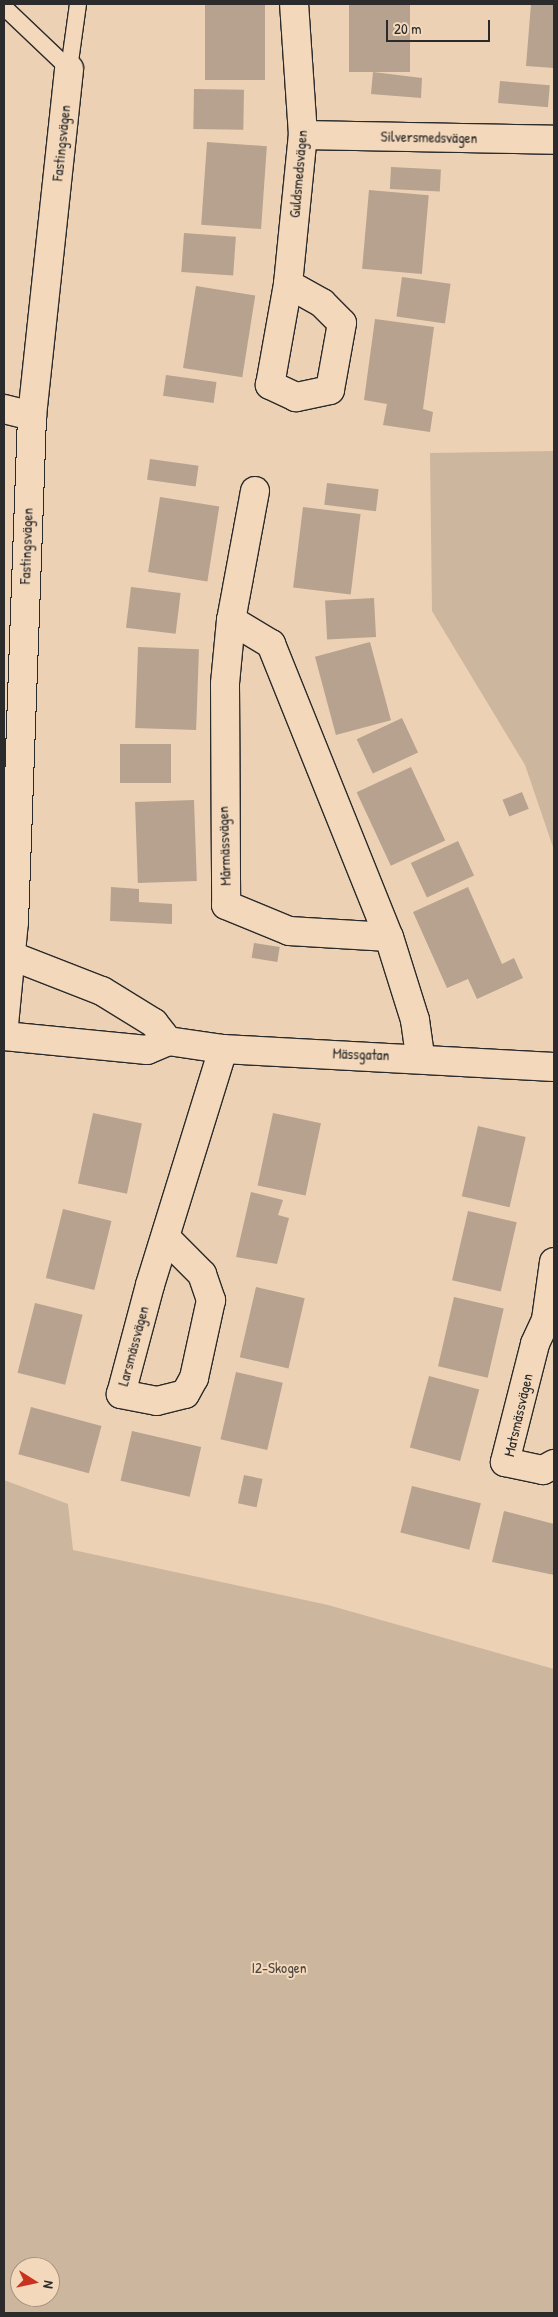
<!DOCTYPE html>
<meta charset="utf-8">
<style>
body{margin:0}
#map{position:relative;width:558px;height:2317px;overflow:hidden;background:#ecd1b5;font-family:"Patrick Hand",sans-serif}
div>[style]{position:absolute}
.green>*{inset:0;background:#ccb69e}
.building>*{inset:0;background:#b6a28f;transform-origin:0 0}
.roads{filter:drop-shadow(1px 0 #2b2b2b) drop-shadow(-1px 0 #2b2b2b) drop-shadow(0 1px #2b2b2b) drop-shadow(0 -1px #2b2b2b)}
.service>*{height:16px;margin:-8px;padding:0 8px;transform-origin:8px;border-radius:8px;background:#f4d8bb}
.minor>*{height:28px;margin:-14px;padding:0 14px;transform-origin:14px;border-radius:14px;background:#f4d8bb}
span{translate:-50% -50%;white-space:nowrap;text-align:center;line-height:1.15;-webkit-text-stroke:4px #f4d8bb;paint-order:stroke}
.street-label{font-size:15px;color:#2b2b2b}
.park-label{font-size:15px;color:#4b4742}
.frame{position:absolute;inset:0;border:5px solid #2b2b2b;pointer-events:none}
.north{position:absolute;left:10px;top:2257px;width:50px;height:50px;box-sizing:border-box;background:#f4d8bb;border:1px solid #a49381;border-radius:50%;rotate:100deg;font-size:14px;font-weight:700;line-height:20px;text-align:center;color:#2b2b2b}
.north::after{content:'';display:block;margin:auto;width:18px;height:22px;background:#c8321e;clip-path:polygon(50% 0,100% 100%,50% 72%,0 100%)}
.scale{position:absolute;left:386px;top:20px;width:104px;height:22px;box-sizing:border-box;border:2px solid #2b2b2b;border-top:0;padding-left:6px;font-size:15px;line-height:18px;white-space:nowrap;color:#2b2b2b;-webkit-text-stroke:4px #f4d8bb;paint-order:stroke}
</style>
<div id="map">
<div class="green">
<div style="clip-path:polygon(554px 451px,554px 850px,525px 765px,432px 611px,430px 453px)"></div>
<div style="clip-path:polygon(evenodd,4px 1480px,68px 1504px,73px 1550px,328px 1605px,554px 1669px,554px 2313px,4px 2313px,4px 1480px,20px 2267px,50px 2267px,50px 2297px,20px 2297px,20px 2267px)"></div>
</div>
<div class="building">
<div style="left:205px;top:4px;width:60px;height:76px"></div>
<div style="clip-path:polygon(349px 4px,410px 4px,410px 72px,373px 72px,422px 78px,421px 98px,371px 94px,373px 72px,349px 72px)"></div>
<div style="clip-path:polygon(531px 4px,554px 4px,554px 68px,526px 66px)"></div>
<div style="left:500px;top:81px;width:50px;height:22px;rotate:5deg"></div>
<div style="left:194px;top:89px;width:50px;height:40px;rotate:1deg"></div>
<div style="left:207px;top:142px;width:60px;height:83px;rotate:4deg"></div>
<div style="left:391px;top:167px;width:50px;height:22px;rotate:3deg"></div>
<div style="left:369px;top:190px;width:60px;height:79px;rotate:5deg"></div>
<div style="left:184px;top:233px;width:52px;height:39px;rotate:4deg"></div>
<div style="left:402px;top:277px;width:49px;height:40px;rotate:8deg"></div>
<div style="left:196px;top:286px;width:60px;height:83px;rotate:9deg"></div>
<div style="clip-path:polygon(375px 319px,434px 327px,423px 409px,433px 412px,430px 432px,383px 425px,387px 404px,364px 400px)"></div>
<div style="left:166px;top:375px;width:51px;height:21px;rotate:8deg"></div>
<div style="left:150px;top:459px;width:49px;height:21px;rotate:8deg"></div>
<div style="left:327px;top:483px;width:52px;height:22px;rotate:7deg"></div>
<div style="left:160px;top:497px;width:60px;height:76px;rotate:9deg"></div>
<div style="left:303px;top:507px;width:58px;height:81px;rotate:7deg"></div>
<div style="left:131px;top:587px;width:50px;height:41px;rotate:7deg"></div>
<div style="left:374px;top:598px;width:39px;height:49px;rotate:87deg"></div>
<div style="left:370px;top:642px;width:81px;height:57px;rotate:75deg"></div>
<div style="left:138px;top:647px;width:61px;height:81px;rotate:2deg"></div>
<div style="left:402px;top:718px;width:38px;height:50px;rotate:65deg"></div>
<div style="left:120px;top:744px;width:51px;height:39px"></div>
<div style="left:411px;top:767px;width:81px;height:60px;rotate:65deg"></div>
<div style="left:522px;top:792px;width:18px;height:21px;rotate:68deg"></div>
<div style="left:194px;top:800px;width:81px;height:59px;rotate:88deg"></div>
<div style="left:458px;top:841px;width:38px;height:52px;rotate:65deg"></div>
<div style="clip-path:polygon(111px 887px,139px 889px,139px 902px,172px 904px,172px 924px,110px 921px)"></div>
<div style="clip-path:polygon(468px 887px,502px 964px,514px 958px,523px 978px,477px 999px,468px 979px,447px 988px,413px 912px)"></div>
<div style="left:254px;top:943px;width:26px;height:15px;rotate:9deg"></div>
<div style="left:93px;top:1113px;width:50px;height:72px;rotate:12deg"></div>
<div style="left:273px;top:1113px;width:49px;height:74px;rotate:12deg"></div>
<div style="left:478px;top:1126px;width:49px;height:72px;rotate:13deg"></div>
<div style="clip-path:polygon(251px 1192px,283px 1200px,278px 1215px,289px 1218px,277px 1264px,236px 1257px)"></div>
<div style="left:63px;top:1209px;width:50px;height:71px;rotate:14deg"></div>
<div style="left:468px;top:1211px;width:50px;height:71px;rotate:13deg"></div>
<div style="left:256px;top:1287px;width:50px;height:72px;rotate:13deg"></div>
<div style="left:454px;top:1297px;width:51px;height:71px;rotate:13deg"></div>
<div style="left:35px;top:1303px;width:49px;height:72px;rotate:14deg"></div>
<div style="left:236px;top:1372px;width:48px;height:69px;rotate:13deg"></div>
<div style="left:429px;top:1376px;width:52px;height:74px;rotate:15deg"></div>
<div style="left:31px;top:1407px;width:73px;height:49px;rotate:15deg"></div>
<div style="left:132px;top:1431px;width:71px;height:51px;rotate:13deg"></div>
<div style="left:244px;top:1475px;width:19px;height:29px;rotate:12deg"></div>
<div style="left:412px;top:1486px;width:71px;height:48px;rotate:14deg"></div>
<div style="clip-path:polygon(504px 1511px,554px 1524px,554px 1575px,492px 1562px)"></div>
</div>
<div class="roads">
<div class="service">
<div style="left:4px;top:7px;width:90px;rotate:43.6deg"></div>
<div style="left:69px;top:69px;width:66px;rotate:-82.1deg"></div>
</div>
<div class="minor">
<div style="left:303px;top:135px;width:251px;rotate:1.1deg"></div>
<div style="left:288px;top:284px;width:39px;rotate:29deg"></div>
<div style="left:322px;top:303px;width:28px;rotate:45deg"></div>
<div style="left:342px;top:323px;width:68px;rotate:100.2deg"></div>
<div style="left:330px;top:390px;width:35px;rotate:168deg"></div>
<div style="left:296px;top:397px;width:29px;rotate:-155deg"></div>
<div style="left:270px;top:385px;width:103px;rotate:-79.9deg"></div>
<div style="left:288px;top:284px;width:150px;rotate:-84.3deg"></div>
<div style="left:303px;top:135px;width:131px;rotate:-93.9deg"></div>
<div style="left:4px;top:409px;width:29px;rotate:14deg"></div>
<div style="left:255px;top:491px;width:131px;rotate:100.5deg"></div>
<div style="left:231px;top:620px;width:64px;rotate:95.4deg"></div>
<div style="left:225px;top:684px;width:221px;rotate:89.7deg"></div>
<div style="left:226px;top:905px;width:68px;rotate:22.4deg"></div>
<div style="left:289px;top:931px;width:100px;rotate:3.4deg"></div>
<div style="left:231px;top:620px;width:47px;rotate:31deg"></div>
<div style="left:271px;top:644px;width:316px;rotate:68.1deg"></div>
<div style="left:389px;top:937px;width:87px;rotate:72.6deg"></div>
<div style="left:415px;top:1020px;width:37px;rotate:82deg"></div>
<div style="left:12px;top:956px;width:97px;rotate:21.3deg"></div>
<div style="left:102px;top:991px;width:61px;rotate:31.6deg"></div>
<div style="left:154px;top:1023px;width:23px;rotate:52deg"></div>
<div style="left:4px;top:1025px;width:103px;rotate:-84.5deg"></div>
<div style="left:14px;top:922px;width:506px;rotate:-87.96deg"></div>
<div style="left:32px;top:416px;width:349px;rotate:-83.9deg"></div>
<div style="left:4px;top:1036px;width:144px;rotate:5.6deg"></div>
<div style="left:147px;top:1050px;width:23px;rotate:-23deg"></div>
<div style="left:168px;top:1041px;width:56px;rotate:8.3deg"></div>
<div style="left:223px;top:1049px;width:331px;rotate:3.1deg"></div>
<div style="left:166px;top:1238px;width:51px;rotate:45deg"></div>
<div style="left:202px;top:1274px;width:28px;rotate:71deg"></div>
<div style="left:211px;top:1300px;width:80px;rotate:102.3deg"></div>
<div style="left:194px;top:1378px;width:18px;rotate:119deg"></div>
<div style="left:185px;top:1394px;width:29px;rotate:166deg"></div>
<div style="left:157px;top:1401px;width:37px;rotate:-169deg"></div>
<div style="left:121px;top:1394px;width:113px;rotate:-75.1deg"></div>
<div style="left:150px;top:1285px;width:247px;rotate:-72.8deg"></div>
<div style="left:554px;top:1262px;width:59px;rotate:97.9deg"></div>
<div style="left:546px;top:1320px;width:26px;rotate:115deg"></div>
<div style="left:535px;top:1344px;width:122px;rotate:104.3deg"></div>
<div style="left:505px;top:1462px;width:39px;rotate:12deg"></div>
<div style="left:543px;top:1470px;width:13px;rotate:-29deg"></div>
</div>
</div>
<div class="street-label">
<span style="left:429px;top:137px;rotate:1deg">Silversmedsvägen</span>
<span style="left:61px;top:143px;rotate:-84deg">Fastingsvägen</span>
<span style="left:298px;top:174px;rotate:-85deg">Guldsmedsvägen</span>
<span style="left:26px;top:546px;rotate:-88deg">Fastingsvägen</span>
<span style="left:224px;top:846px;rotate:-92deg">Mårmässvägen</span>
<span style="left:361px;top:1054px;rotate:2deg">Mässgatan</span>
<span style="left:133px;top:1346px;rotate:-75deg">Larsmässvägen</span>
<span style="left:518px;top:1415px;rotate:-77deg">Matsmässvägen</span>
</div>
<div class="park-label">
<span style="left:279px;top:1968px">I2-Skogen</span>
</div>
<div class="frame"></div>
<div class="north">N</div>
<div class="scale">20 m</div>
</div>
